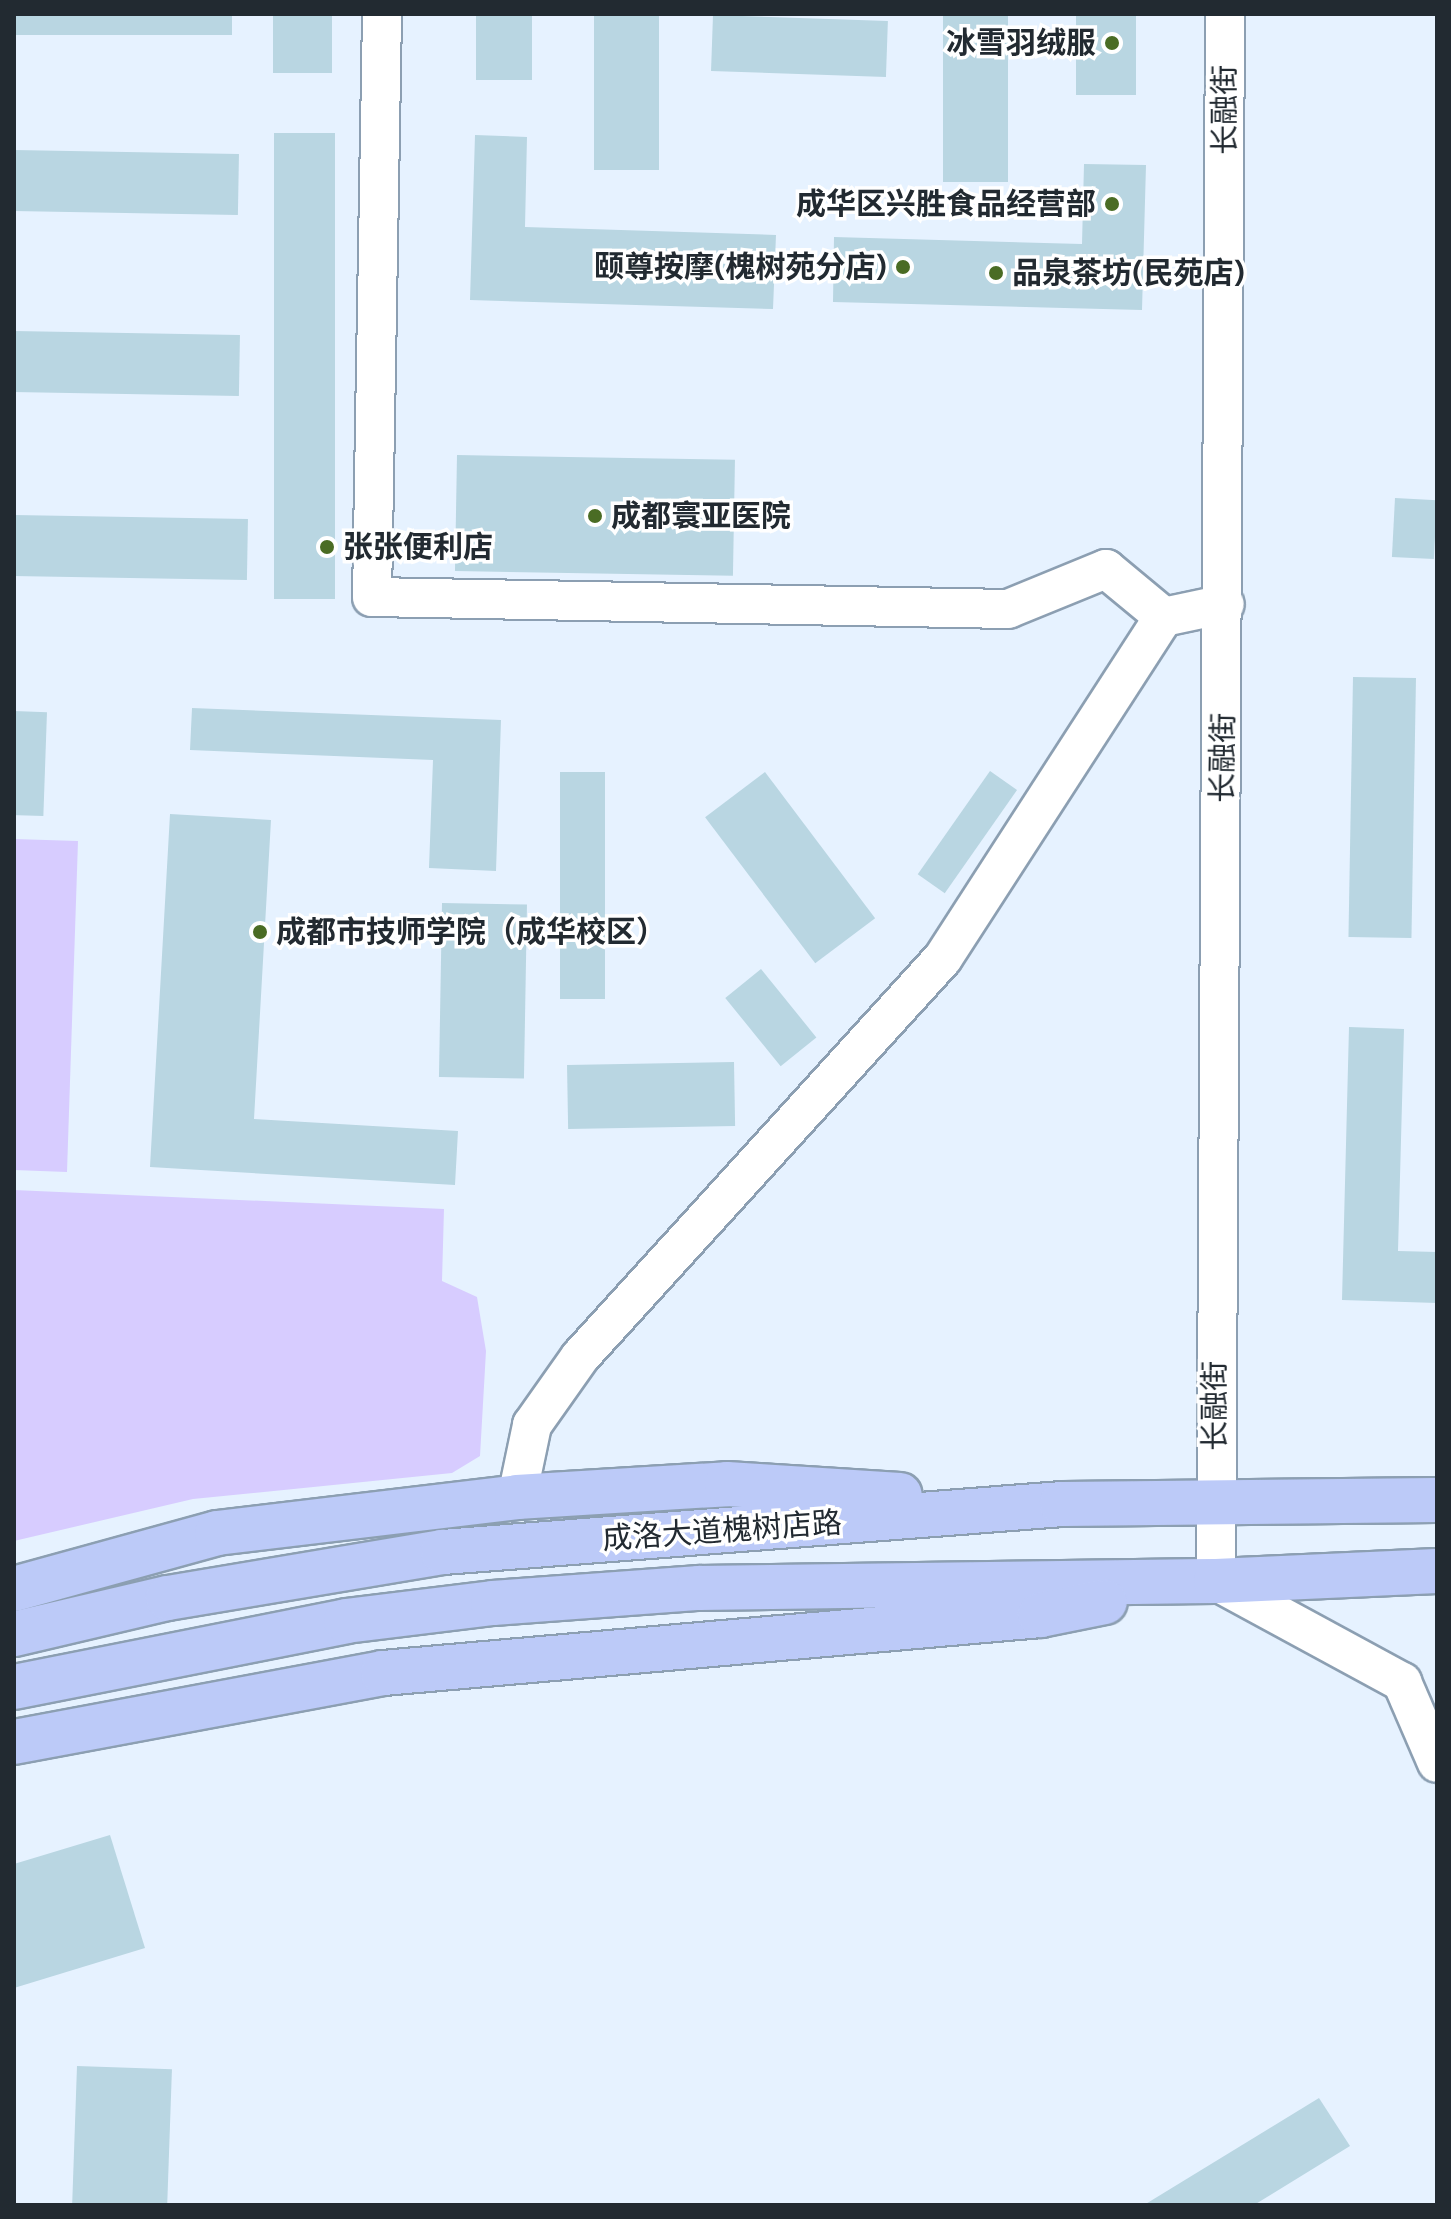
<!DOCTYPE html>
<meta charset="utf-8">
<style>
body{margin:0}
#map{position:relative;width:1451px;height:2219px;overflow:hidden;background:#e6f2ff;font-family:Figtree,"Noto Sans SC",sans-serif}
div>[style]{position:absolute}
.green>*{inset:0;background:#d7ccff}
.building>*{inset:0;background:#b9d6e2;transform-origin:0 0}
.roads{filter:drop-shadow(2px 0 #8c9fb2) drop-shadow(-2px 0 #8c9fb2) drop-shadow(0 2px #8c9fb2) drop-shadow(0 -2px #8c9fb2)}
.minor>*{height:38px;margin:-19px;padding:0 19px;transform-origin:19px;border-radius:19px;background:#fff}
.primary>*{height:44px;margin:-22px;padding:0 22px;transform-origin:22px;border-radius:22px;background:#bccaf8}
.dots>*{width:22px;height:22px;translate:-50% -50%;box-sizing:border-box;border:4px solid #fff;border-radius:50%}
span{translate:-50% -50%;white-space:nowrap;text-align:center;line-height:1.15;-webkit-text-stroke:7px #fff;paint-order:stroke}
.poi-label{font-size:30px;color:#222a31;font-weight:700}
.right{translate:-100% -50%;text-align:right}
.left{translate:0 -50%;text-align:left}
.street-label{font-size:30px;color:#222a31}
.frame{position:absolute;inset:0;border:16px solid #222a31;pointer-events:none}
</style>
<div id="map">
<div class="green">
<div style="clip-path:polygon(14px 839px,78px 841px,67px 1172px,14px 1170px)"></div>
<div style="clip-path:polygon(14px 1190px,444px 1209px,442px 1281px,477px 1297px,486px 1351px,480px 1456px,452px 1473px,193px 1499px,14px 1541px)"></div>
</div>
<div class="building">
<div style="left:14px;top:14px;width:218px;height:21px"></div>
<div style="left:273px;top:14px;width:59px;height:59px"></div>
<div style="left:476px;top:14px;width:56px;height:66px"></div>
<div style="left:594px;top:14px;width:65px;height:156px"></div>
<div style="left:943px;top:14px;width:65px;height:168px"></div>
<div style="left:1076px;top:14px;width:60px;height:81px"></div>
<div style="left:713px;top:15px;width:175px;height:56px;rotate:2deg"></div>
<div style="left:274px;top:133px;width:61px;height:466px"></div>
<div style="clip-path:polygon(475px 135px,527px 137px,525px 227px,776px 235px,773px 309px,470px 300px)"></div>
<div style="left:14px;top:150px;width:225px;height:61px;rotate:1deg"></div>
<div style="clip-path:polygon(1084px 164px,1146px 165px,1142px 310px,833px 302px,834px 237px,1082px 244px)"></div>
<div style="left:14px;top:331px;width:226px;height:61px;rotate:1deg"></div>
<div style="left:457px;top:455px;width:278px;height:116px;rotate:1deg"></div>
<div style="left:1395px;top:498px;width:42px;height:59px;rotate:3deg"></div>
<div style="left:14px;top:515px;width:234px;height:61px;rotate:1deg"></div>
<div style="left:1353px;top:677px;width:63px;height:260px;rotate:1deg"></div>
<div style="clip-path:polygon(192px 708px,501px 720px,496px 871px,429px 868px,433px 760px,190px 750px)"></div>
<div style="left:14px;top:711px;width:33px;height:104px;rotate:2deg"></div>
<div style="left:990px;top:771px;width:33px;height:126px;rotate:35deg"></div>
<div style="left:560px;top:772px;width:45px;height:227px"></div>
<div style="left:765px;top:772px;width:183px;height:75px;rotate:53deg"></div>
<div style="clip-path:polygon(170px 814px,271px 820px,254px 1119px,458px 1131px,455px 1185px,150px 1167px)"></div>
<div style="left:442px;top:903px;width:85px;height:174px;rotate:1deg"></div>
<div style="left:761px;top:969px;width:88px;height:46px;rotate:51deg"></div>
<div style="clip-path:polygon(1349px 1027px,1404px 1029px,1398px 1251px,1437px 1252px,1437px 1303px,1342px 1300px)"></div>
<div style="left:734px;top:1062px;width:64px;height:167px;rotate:89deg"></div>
<div style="clip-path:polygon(110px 1835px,145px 1948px,14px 1988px,14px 1864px)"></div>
<div style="left:77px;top:2066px;width:95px;height:139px;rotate:2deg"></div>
<div style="clip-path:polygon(1319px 2098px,1350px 2146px,1254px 2205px,1144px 2205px)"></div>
</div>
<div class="roads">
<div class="minor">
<div style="left:382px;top:14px;width:583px;rotate:90.98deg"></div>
<div style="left:372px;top:597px;width:636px;rotate:1.08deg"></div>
<div style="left:1008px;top:609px;width:106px;rotate:-22.2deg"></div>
<div style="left:1106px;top:569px;width:75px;rotate:39.6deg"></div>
<div style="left:1225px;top:14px;width:1567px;rotate:90.33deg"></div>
<div style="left:1216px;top:1581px;width:212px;rotate:28.5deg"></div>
<div style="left:1402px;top:1682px;width:88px;rotate:66.6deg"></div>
<div style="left:517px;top:1497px;width:74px;rotate:-78.2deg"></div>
<div style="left:532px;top:1425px;width:83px;rotate:-54.8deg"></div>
<div style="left:580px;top:1357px;width:539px;rotate:-47.7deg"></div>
<div style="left:943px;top:958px;width:406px;rotate:-57.1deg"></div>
<div style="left:1164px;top:617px;width:62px;rotate:-12deg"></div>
</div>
<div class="primary">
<div style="left:14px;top:1589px;width:211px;rotate:-15.4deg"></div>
<div style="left:217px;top:1533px;width:302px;rotate:-6.8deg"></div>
<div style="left:517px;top:1497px;width:210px;rotate:-3.5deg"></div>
<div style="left:727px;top:1484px;width:173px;rotate:3.6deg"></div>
<div style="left:14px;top:1634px;width:158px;rotate:-13.2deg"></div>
<div style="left:168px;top:1598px;width:279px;rotate:-9.5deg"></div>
<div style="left:443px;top:1552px;width:621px;rotate:-4.43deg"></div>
<div style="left:1062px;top:1504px;width:375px;rotate:-0.6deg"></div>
<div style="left:14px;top:1687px;width:338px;rotate:-11.2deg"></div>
<div style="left:346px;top:1621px;width:148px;rotate:-7deg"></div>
<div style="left:493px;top:1603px;width:207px;rotate:-4.2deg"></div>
<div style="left:699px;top:1588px;width:517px;rotate:-0.78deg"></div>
<div style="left:1216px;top:1581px;width:221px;rotate:-2.6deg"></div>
<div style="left:14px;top:1742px;width:375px;rotate:-10.6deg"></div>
<div style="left:383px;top:1673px;width:660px;rotate:-5.04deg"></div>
<div style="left:1040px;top:1615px;width:66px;rotate:-11.3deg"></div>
</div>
</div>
<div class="dots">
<div style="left:1112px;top:43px;background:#4a6c24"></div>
<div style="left:1112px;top:204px;background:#4a6c24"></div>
<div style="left:903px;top:267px;background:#4a6c24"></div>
<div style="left:996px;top:273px;background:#4a6c24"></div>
<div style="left:595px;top:516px;background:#4a6c24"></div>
<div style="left:327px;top:547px;background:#4a6c24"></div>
<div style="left:260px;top:932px;background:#4a6c24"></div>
</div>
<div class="poi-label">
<span class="right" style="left:1096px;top:43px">冰雪羽绒服</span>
<span class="right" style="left:1096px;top:204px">成华区兴胜食品经营部</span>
<span class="right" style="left:887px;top:267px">颐尊按摩(槐树苑分店)</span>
<span class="left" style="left:1012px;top:273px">品泉茶坊(民苑店)</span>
<span class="left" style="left:611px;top:516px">成都寰亚医院</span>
<span class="left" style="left:343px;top:547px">张张便利店</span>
<span class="left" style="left:276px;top:932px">成都市技师学院（成华校区）</span>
</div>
<div class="street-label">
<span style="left:1225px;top:110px;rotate:-90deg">长融街</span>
<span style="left:1223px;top:758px;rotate:-89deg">长融街</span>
<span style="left:1215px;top:1406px;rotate:-90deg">长融街</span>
<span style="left:722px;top:1531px;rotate:-4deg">成洛大道槐树店路</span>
</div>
<div class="frame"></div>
</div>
